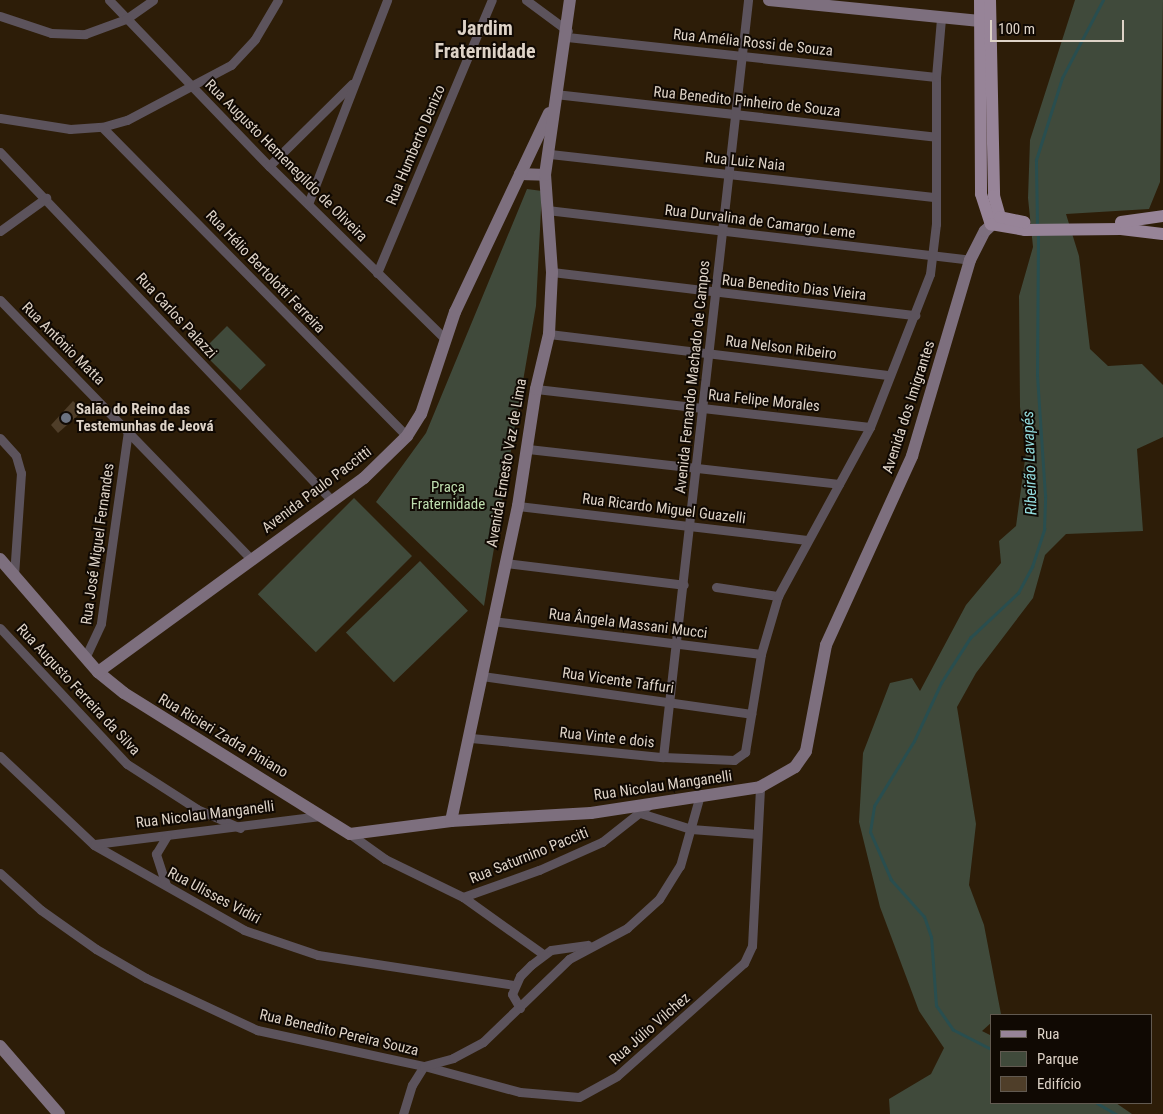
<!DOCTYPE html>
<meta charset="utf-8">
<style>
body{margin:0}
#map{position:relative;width:1163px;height:1114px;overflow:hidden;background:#2d1d08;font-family:"Roboto Condensed",sans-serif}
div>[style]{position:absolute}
.green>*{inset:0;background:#404a3b;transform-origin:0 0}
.stream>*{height:2.5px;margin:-1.25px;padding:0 1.25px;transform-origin:1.25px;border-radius:1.25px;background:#294e4f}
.building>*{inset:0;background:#4f3e29}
.street>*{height:9px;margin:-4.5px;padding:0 4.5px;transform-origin:4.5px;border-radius:4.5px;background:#5c535c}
.secondary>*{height:12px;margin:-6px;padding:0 6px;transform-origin:6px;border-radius:6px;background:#7d6f7e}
.primary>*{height:12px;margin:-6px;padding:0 6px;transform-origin:6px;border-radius:6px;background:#978498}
.dots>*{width:14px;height:14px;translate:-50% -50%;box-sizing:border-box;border:2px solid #100903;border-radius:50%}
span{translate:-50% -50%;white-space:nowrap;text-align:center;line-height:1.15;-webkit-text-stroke:4px #100903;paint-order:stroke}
.street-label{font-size:15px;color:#ded3c7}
.poi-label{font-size:15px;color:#ded3c7;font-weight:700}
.left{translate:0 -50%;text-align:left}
.park-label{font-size:15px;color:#bedeaf}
.water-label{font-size:16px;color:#92dbdd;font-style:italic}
.district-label{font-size:20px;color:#ded3c7;font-weight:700}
.legend{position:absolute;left:990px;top:1014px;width:162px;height:90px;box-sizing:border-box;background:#100903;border:1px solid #625a51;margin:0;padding:6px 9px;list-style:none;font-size:15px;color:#ded3c7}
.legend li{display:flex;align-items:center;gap:10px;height:25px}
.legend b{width:25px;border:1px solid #625a51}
.scale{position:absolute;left:990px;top:20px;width:134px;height:22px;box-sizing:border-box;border:2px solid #ded3c7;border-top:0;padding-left:6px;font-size:15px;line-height:18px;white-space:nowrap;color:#ded3c7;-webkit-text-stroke:4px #100903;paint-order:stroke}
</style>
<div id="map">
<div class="green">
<div style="clip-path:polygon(1075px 0,1163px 0,1160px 182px,1149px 209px,1066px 214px,1079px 256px,1090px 349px,1108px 366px,1142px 364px,1163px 385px,1163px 437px,1137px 449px,1143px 531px,1066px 534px,1045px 555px,1033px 598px,976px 673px,957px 707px,976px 824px,969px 885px,984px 925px,1001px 1014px,992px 1015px,992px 1022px,982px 1031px,992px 1036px,992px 1103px,1116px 1103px,1132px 1114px,890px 1114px,889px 1099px,931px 1074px,944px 1048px,919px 1011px,880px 907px,859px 822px,863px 753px,890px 683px,912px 678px,920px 691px,966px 605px,1001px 563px,999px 541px,1016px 526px,1026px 452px,1020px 407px,1019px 296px,1033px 247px,1028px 198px,1030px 140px)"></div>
<div style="clip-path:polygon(527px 189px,542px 191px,536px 306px,484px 606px,376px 502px,426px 433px)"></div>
<div style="left:227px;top:326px;width:55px;height:36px;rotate:45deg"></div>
<div style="left:354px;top:498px;width:82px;height:136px;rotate:45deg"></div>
<div style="left:420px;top:561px;width:69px;height:103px;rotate:46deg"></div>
</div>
<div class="stream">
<div style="left:1037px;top:226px;width:66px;rotate:-90.9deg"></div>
<div style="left:1036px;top:160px;width:86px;rotate:-72.4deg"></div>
<div style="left:1062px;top:78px;width:88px;rotate:-62.3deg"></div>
<div style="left:992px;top:1050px;width:44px;rotate:-152.9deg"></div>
<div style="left:953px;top:1030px;width:29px;rotate:-125deg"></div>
<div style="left:936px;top:1006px;width:69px;rotate:-94.1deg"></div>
<div style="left:931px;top:937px;width:21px;rotate:-109deg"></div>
<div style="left:924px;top:917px;width:50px;rotate:-131.7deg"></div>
<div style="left:891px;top:880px;width:52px;rotate:-113.6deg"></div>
<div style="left:870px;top:832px;width:26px;rotate:-81deg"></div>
<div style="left:874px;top:806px;width:76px;rotate:-58.4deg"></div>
<div style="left:914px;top:741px;width:64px;rotate:-65deg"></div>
<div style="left:941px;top:683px;width:54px;rotate:-57.2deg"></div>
<div style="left:970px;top:638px;width:66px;rotate:-43.2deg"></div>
<div style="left:1018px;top:593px;width:30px;rotate:-62deg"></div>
<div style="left:1032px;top:567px;width:40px;rotate:-72deg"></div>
<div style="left:1044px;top:529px;width:33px;rotate:-88deg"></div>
<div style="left:1045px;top:496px;width:121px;rotate:-93.8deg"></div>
<div style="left:1037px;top:375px;width:141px;rotate:-89.6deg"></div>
<div style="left:1097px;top:1103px;width:22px;rotate:30deg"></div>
</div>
<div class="building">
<div style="clip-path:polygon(73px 401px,83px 411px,58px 433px,51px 425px)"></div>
</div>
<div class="street">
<div style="left:109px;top:0;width:231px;rotate:46.1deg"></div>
<div style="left:269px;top:166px;width:248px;rotate:44.5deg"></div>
<div style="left:526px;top:0;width:52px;rotate:36.4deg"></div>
<div style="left:0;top:16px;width:54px;rotate:18.4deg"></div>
<div style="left:51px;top:33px;width:34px;rotate:2deg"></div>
<div style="left:85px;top:34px;width:44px;rotate:-20.1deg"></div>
<div style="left:126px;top:19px;width:33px;rotate:-35deg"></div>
<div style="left:567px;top:37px;width:371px;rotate:6.2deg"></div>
<div style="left:555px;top:94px;width:383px;rotate:6.4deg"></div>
<div style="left:0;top:118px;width:71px;rotate:8.9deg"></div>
<div style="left:70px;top:129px;width:32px;rotate:-4deg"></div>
<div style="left:102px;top:127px;width:26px;rotate:-16deg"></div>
<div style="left:127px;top:120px;width:118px;rotate:-27.9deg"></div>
<div style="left:231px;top:65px;width:35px;rotate:-47deg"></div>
<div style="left:255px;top:39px;width:45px;rotate:-59.5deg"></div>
<div style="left:102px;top:127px;width:434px;rotate:45.4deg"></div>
<div style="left:0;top:152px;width:479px;rotate:46.4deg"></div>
<div style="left:550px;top:154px;width:388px;rotate:6.4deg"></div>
<div style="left:269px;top:166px;width:117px;rotate:-44.7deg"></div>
<div style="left:308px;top:204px;width:219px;rotate:-68.8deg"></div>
<div style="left:547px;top:210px;width:426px;rotate:6.7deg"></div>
<div style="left:0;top:231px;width:57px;rotate:-35.7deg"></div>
<div style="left:552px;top:272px;width:366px;rotate:6.8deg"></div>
<div style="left:377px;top:273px;width:296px;rotate:-67.2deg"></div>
<div style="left:0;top:300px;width:362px;rotate:45.9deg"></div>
<div style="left:549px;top:334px;width:343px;rotate:6.9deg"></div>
<div style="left:536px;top:389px;width:336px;rotate:6.5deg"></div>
<div style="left:0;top:438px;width:24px;rotate:48deg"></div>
<div style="left:16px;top:456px;width:18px;rotate:74deg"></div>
<div style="left:21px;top:473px;width:102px;rotate:93.9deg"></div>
<div style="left:528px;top:449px;width:313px;rotate:6.4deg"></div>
<div style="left:518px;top:506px;width:291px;rotate:6.7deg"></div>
<div style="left:506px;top:563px;width:179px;rotate:7deg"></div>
<div style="left:716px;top:587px;width:63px;rotate:8.3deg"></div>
<div style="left:492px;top:621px;width:271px;rotate:7deg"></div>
<div style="left:0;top:628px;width:186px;rotate:47deg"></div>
<div style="left:127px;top:764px;width:83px;rotate:32.7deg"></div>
<div style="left:197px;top:809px;width:47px;rotate:23.8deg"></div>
<div style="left:85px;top:658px;width:38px;rotate:-65deg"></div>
<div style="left:101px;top:623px;width:195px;rotate:-82deg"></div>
<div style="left:482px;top:676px;width:272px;rotate:8deg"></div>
<div style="left:471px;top:738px;width:193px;rotate:5.7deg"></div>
<div style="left:663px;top:757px;width:71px;rotate:2.4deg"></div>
<div style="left:734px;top:760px;width:14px;rotate:-36deg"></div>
<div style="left:745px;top:752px;width:99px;rotate:-80.7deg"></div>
<div style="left:761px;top:654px;width:60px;rotate:-73.7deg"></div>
<div style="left:778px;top:596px;width:192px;rotate:-61.4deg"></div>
<div style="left:870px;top:427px;width:164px;rotate:-68.6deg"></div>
<div style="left:930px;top:274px;width:50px;rotate:-83.2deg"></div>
<div style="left:936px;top:224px;width:147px;rotate:-90deg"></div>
<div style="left:936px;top:77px;width:58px;rotate:-85.1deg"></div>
<div style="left:0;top:756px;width:129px;rotate:43.4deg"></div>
<div style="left:94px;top:845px;width:172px;rotate:29.5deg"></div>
<div style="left:244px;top:930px;width:78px;rotate:18.7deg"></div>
<div style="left:318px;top:955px;width:199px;rotate:8.7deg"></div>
<div style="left:663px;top:757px;width:762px;rotate:-83.59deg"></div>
<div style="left:640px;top:813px;width:53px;rotate:17.4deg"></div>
<div style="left:691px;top:829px;width:66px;rotate:4.3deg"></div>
<div style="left:350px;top:834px;width:43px;rotate:35.5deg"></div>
<div style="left:385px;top:859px;width:87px;rotate:26deg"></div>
<div style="left:463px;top:897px;width:98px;rotate:35.5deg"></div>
<div style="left:95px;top:844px;width:227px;rotate:-7.1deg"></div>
<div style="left:0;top:873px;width:55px;rotate:42.1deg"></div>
<div style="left:41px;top:910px;width:67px;rotate:35.3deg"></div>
<div style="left:96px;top:949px;width:58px;rotate:30.1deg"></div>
<div style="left:146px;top:978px;width:123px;rotate:25.1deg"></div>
<div style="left:257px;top:1030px;width:171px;rotate:12.2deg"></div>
<div style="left:424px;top:1066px;width:99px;rotate:15.2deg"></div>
<div style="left:520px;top:1092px;width:59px;rotate:4.8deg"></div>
<div style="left:579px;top:1097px;width:43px;rotate:-28.9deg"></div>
<div style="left:617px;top:1076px;width:170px;rotate:-41.7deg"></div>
<div style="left:744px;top:963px;width:19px;rotate:-65deg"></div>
<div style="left:752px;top:946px;width:159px;rotate:-87.1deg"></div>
<div style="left:166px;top:885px;width:33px;rotate:-108deg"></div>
<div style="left:156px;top:854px;width:21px;rotate:-59deg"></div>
<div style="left:463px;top:897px;width:81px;rotate:-19.6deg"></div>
<div style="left:539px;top:870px;width:69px;rotate:-24deg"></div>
<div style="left:602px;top:842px;width:60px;rotate:-38.2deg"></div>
<div style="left:520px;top:1008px;width:16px;rotate:-120deg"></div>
<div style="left:512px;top:994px;width:20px;rotate:-66deg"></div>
<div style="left:520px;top:976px;width:16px;rotate:-45deg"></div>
<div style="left:531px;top:965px;width:25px;rotate:-37deg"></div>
<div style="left:551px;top:950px;width:37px;rotate:-8deg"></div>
<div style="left:403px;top:1114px;width:30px;rotate:-73deg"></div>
<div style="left:412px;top:1085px;width:22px;rotate:-58deg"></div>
<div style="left:424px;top:1066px;width:30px;rotate:-15deg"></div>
<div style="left:453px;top:1058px;width:34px;rotate:-28deg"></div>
<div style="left:483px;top:1042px;width:120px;rotate:-44deg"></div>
<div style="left:569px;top:959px;width:66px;rotate:-28.1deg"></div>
<div style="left:627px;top:928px;width:43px;rotate:-42.2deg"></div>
<div style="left:659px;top:899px;width:39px;rotate:-58deg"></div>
<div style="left:680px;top:866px;width:74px;rotate:-74.3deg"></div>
</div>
<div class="secondary">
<div style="left:769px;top:0;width:222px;rotate:5.7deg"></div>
<div style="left:520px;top:174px;width:25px;rotate:2deg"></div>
<div style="left:0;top:559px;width:150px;rotate:49.1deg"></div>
<div style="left:98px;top:672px;width:33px;rotate:39deg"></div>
<div style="left:124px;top:693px;width:266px;rotate:32deg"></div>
<div style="left:350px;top:834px;width:102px;rotate:-7.3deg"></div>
<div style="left:451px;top:821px;width:140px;rotate:-3.3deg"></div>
<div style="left:591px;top:813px;width:171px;rotate:-8.7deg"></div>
<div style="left:760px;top:787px;width:40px;rotate:-29.7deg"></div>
<div style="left:795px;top:767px;width:19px;rotate:-55deg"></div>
<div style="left:806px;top:751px;width:108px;rotate:-79.3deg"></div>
<div style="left:826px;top:645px;width:208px;rotate:-65.5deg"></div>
<div style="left:912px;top:456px;width:204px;rotate:-73.5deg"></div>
<div style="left:970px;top:260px;width:33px;rotate:-63deg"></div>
<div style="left:985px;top:231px;width:19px;rotate:-43deg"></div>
<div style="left:98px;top:672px;width:329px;rotate:-36.1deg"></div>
<div style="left:364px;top:478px;width:60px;rotate:-44.3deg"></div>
<div style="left:407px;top:436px;width:26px;rotate:-58deg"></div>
<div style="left:421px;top:414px;width:108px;rotate:-71.6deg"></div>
<div style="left:455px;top:312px;width:220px;rotate:-64.7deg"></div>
<div style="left:451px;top:821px;width:322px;rotate:-78deg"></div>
<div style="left:518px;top:506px;width:118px;rotate:-81.3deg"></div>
<div style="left:536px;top:389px;width:57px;rotate:-76.7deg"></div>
<div style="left:549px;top:334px;width:62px;rotate:-87.2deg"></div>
<div style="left:552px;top:272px;width:97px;rotate:-94.1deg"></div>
<div style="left:545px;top:175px;width:177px;rotate:-81.9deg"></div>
<div style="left:0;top:1046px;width:90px;rotate:49.1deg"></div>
</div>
<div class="primary">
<div style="left:980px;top:0;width:194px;rotate:89.7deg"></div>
<div style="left:981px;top:194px;width:32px;rotate:72deg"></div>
<div style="left:991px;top:224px;width:35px;rotate:10deg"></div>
<div style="left:1025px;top:230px;width:96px;rotate:-0.6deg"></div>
<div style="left:1121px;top:229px;width:42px;rotate:6.8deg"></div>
<div style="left:990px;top:0;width:196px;rotate:88.8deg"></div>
<div style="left:994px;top:196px;width:22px;rotate:74deg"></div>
<div style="left:1000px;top:217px;width:25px;rotate:12deg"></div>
<div style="left:1121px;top:222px;width:42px;rotate:-8.1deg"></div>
</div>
<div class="dots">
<div style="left:66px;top:418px;background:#6b7280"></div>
</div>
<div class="street-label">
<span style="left:753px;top:43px;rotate:6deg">Rua Amélia Rossi de Souza</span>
<span style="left:747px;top:102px;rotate:6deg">Rua Benedito Pinheiro de Souza</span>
<span style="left:416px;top:145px;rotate:-67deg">Rua Humberto Denizo</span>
<span style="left:286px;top:161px;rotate:45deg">Rua Augusto Hemenegildo de Oliveira</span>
<span style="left:745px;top:162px;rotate:6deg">Rua Luiz Naia</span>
<span style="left:760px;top:222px;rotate:7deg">Rua Durvalina de Camargo Leme</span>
<span style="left:265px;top:272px;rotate:46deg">Rua Hélio Bertolotti Ferreira</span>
<span style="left:794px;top:288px;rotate:6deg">Rua Benedito Dias Vieira</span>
<span style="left:176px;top:316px;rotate:47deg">Rua Carlos Palazzi</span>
<span style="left:63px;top:344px;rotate:45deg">Rua Antônio Matta</span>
<span style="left:781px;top:348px;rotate:7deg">Rua Nelson Ribeiro</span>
<span style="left:693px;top:377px;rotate:-84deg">Avenida Fernando Machado de Campos</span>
<span style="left:764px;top:401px;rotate:6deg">Rua Felipe Morales</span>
<span style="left:909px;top:407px;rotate:-72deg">Avenida dos Imigrantes</span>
<span style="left:507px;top:463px;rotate:-80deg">Avenida Ernesto Vaz de Lima</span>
<span style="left:317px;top:490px;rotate:-37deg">Avenida Paulo Paccitti</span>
<span style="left:664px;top:509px;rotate:7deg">Rua Ricardo Miguel Guazelli</span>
<span style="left:98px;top:544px;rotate:-82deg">Rua José Miguel Fernandes</span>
<span style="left:628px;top:624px;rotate:7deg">Rua Ângela Massani Mucci</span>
<span style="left:618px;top:681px;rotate:8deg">Rua Vicente Taffuri</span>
<span style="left:78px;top:690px;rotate:47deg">Rua Augusto Ferreira da Silva</span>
<span style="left:223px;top:736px;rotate:31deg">Rua Ricieri Zadra Piniano</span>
<span style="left:607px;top:738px;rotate:6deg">Rua Vinte e dois</span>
<span style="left:663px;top:786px;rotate:-8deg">Rua Nicolau Manganelli</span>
<span style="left:205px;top:815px;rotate:-7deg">Rua Nicolau Manganelli</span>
<span style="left:529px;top:856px;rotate:-22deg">Rua Saturnino Pacciti</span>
<span style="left:214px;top:896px;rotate:28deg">Rua Ulisses Vidiri</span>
<span style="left:650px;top:1029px;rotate:-41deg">Rua Júlio Vilchez</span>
<span style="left:339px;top:1033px;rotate:13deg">Rua Benedito Pereira Souza</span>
</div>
<div class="poi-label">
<span class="left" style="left:76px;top:418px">Salão do Reino das<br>Testemunhas de Jeová</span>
</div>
<div class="park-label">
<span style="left:448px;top:496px">Praça<br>Fraternidade</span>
</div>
<div class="water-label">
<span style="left:1030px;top:463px;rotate:-92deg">Ribeirão Lavapés</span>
</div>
<div class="district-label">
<span style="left:485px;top:40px">Jardim<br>Fraternidade</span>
</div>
<ul class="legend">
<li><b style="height:6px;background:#978498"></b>Rua</li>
<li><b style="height:14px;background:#404a3b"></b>Parque</li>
<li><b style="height:14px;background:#4f3e29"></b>Edifício</li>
</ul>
<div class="scale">100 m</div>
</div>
